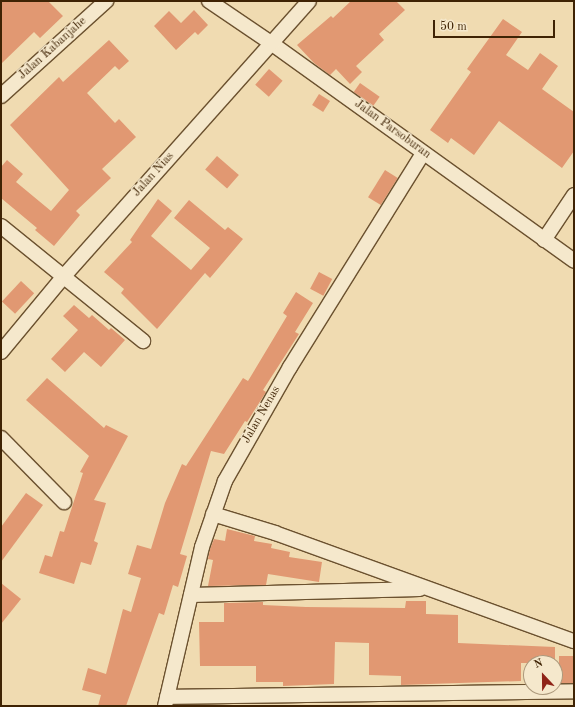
<!DOCTYPE html>
<style>
body{margin:0}
#map{position:relative;width:575px;height:707px;overflow:hidden;background:#f0dbb1;font-family:"Old Standard TT",serif}
div>[style]{position:absolute}
.building>*{inset:0;background:#e19872;transform-origin:0 0}
.roads{filter:drop-shadow(1px 0 #6b512f) drop-shadow(-1px 0 #6b512f) drop-shadow(0 1px #6b512f) drop-shadow(0 -1px #6b512f)}
.minor>*{height:14px;margin:-7px;padding:0 7px;transform-origin:7px;border-radius:7px;background:#f5e8cc}
span{translate:-50% -50%;white-space:nowrap;text-align:center;line-height:1.15;-webkit-text-stroke:3px #f5e8cc;paint-order:stroke}
.street-label{font-size:12px;color:#3f2304}
.frame{position:absolute;inset:0;border:2px solid #3f2304;pointer-events:none}
.north{position:absolute;left:523px;top:655px;width:40px;height:40px;box-sizing:border-box;background:#f5e8cc;border:1px solid #ac997c;border-radius:50%;rotate:338deg;font-size:11px;font-weight:700;line-height:16px;text-align:center;color:#3f2304}
.north::after{content:'';display:block;margin:auto;width:14px;height:18px;background:#8f2418;clip-path:polygon(50% 0,100% 100%,50% 72%,0 100%)}
.scale{position:absolute;left:433px;top:20px;width:122px;height:18px;box-sizing:border-box;border:2px solid #3f2304;border-top:0;padding-left:5px;font-size:12px;line-height:14px;white-space:nowrap;color:#3f2304;-webkit-text-stroke:3px #f5e8cc;paint-order:stroke}
</style>
<div id="map">
<div class="building">
<div style="clip-path:polygon(1px 1px,48px 1px,63px 16px,40px 38px,34px 32px,1px 64px)"></div>
<div style="clip-path:polygon(351px 1px,396px 1px,405px 10px,379px 34px,384px 40px,356px 66px,362px 72px,350px 84px,336px 69px,330px 75px,314px 63px,297px 45px,331px 16px,333px 18px)"></div>
<div style="clip-path:polygon(194px 10px,208px 25px,198px 35px,195px 32px,176px 50px,154px 26px,169px 11px,181px 23px)"></div>
<div style="clip-path:polygon(503px 19px,522px 32px,506px 55px,528px 70px,540px 53px,558px 66px,542px 89px,574px 112px,574px 151px,562px 168px,499px 121px,474px 155px,451px 138px,448px 143px,430px 130px,471px 72px,467px 69px)"></div>
<div style="clip-path:polygon(109px 40px,129px 61px,119px 70px,115px 66px,87px 93px,115px 123px,119px 119px,136px 137px,102px 169px,111px 178px,76px 211px,80px 215px,54px 246px,35px 230px,37px 228px,1px 198px,1px 167px,7px 160px,23px 174px,16px 182px,51px 211px,69px 190px,10px 125px,59px 77px,63px 82px)"></div>
<div style="left:269px;top:69px;width:18px;height:21px;rotate:41deg"></div>
<div style="left:360px;top:83px;width:24px;height:11px;rotate:35deg"></div>
<div style="left:319px;top:94px;width:13px;height:13px;rotate:32deg"></div>
<div style="left:217px;top:156px;width:29px;height:18px;rotate:41deg"></div>
<div style="left:385px;top:170px;width:15px;height:32px;rotate:32deg"></div>
<div style="clip-path:polygon(158px 199px,172px 211px,151px 236px,191px 270px,210px 248px,174px 218px,189px 200px,225px 230px,228px 227px,243px 239px,210px 278px,205px 273px,157px 329px,121px 293px,124px 289px,104px 272px,132px 242px,130px 240px)"></div>
<div style="left:319px;top:272px;width:15px;height:19px;rotate:28deg"></div>
<div style="left:21px;top:281px;width:18px;height:28px;rotate:43deg"></div>
<div style="clip-path:polygon(296px 292px,313px 303px,295px 332px,299px 334px,263px 390px,266px 392px,247px 422px,245px 421px,224px 454px,211px 451px,180px 554px,187px 556px,178px 587px,173px 585px,164px 615px,159px 613px,126px 706px,98px 706px,101px 695px,82px 690px,88px 668px,106px 674px,123px 609px,131px 612px,141px 578px,128px 574px,137px 545px,151px 549px,165px 503px,182px 464px,186px 466px,243px 378px,248px 381px,287px 316px,283px 313px)"></div>
<div style="clip-path:polygon(74px 305px,89px 318px,92px 315px,109px 330px,111px 328px,125px 340px,101px 367px,84px 352px,65px 372px,51px 359px,78px 330px,63px 316px)"></div>
<div style="clip-path:polygon(47px 378px,104px 428px,106px 425px,128px 436px,94px 500px,106px 503px,94px 541px,98px 543px,91px 565px,81px 562px,74px 584px,39px 573px,45px 555px,52px 557px,60px 531px,64px 532px,83px 473px,80px 472px,89px 456px,26px 400px)"></div>
<div style="clip-path:polygon(26px 493px,43px 505px,1px 562px,1px 527px)"></div>
<div style="clip-path:polygon(227px 529px,255px 536px,254px 541px,272px 544px,271px 548px,290px 552px,289px 557px,322px 562px,319px 582px,268px 574px,266px 585px,208px 586px,213px 560px,208px 559px,210px 549px,214px 539px,225px 541px)"></div>
<div style="clip-path:polygon(1px 583px,21px 599px,1px 624px)"></div>
<div style="clip-path:polygon(406px 601px,426px 601px,426px 614px,458px 615px,458px 643px,555px 647px,555px 663px,521px 663px,521px 681px,401px 685px,401px 676px,369px 675px,369px 643px,335px 642px,334px 684px,283px 686px,283px 682px,256px 682px,256px 666px,200px 666px,199px 622px,224px 622px,224px 603px,263px 602px,263px 605px,306px 607px,405px 608px)"></div>
<div style="left:559px;top:656px;width:15px;height:27px"></div>
</div>
<div class="roads">
<div class="minor">
<div style="left:209px;top:1px;width:75px;rotate:34.1deg"></div>
<div style="left:271px;top:43px;width:373px;rotate:35.7deg"></div>
<div style="left:1px;top:96px;width:142px;rotate:-42.1deg"></div>
<div style="left:1px;top:226px;width:183px;rotate:39deg"></div>
<div style="left:544px;top:240px;width:54px;rotate:-56.3deg"></div>
<div style="left:1px;top:352px;width:99px;rotate:-50.3deg"></div>
<div style="left:64px;top:276px;width:368px;rotate:-48.3deg"></div>
<div style="left:1px;top:438px;width:90px;rotate:45.5deg"></div>
<div style="left:213px;top:514px;width:65px;rotate:17deg"></div>
<div style="left:275px;top:533px;width:318px;rotate:19.9deg"></div>
<div style="left:191px;top:595px;width:229px;rotate:-1.5deg"></div>
<div style="left:167px;top:697px;width:407px;rotate:-0.8deg"></div>
<div style="left:165px;top:706px;width:163px;rotate:-76.9deg"></div>
<div style="left:202px;top:547px;width:70px;rotate:-70.8deg"></div>
<div style="left:225px;top:481px;width:131px;rotate:-60.3deg"></div>
<div style="left:290px;top:367px;width:252px;rotate:-58.1deg"></div>
</div>
</div>
<div class="street-label">
<span style="left:53px;top:49px;rotate:-42deg">Jalan Kabanjahe</span>
<span style="left:392px;top:130px;rotate:36deg">Jalan Parsoburan</span>
<span style="left:154px;top:175px;rotate:-48deg">Jalan Nias</span>
<span style="left:262px;top:415px;rotate:-60deg">Jalan Nenas</span>
</div>
<div class="frame"></div>
<div class="north">N</div>
<div class="scale">50 m</div>
</div>
